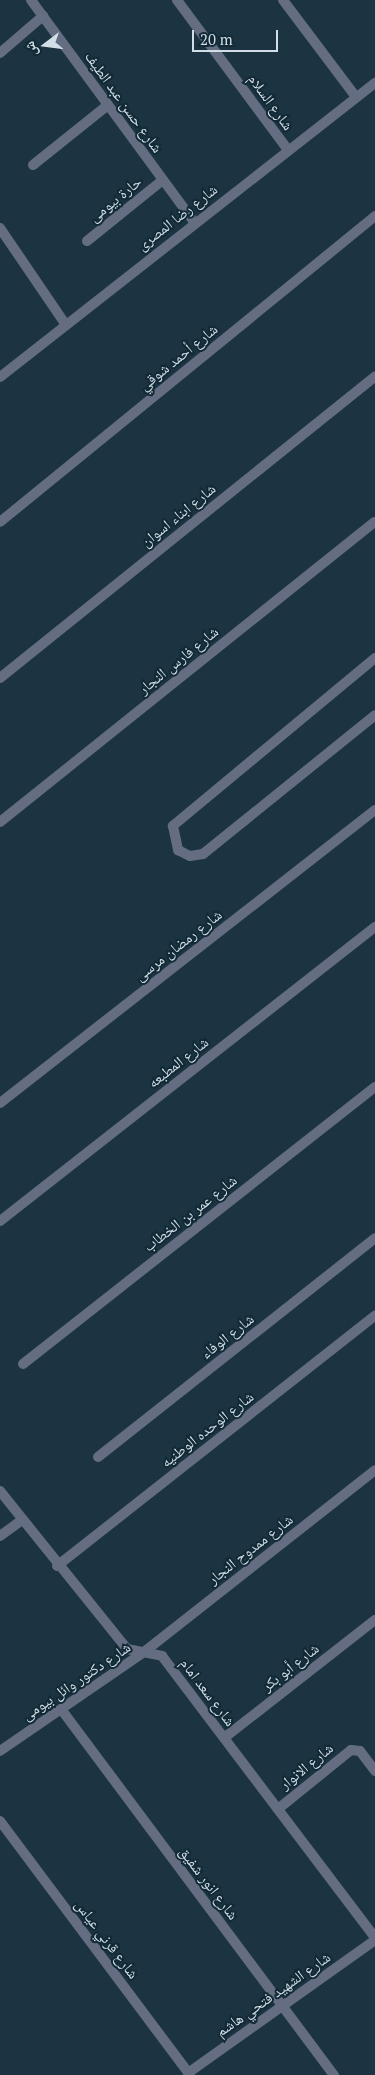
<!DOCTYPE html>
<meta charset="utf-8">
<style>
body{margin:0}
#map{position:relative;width:375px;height:2075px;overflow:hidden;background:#1c3441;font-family:"PT Serif","Noto Naskh Arabic",serif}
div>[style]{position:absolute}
.service>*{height:10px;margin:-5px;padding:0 5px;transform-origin:5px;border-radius:5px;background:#646d81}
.minor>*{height:10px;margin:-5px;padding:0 5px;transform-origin:5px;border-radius:5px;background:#646d81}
span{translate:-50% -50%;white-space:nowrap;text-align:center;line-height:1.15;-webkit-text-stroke:4px #122a36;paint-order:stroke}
.street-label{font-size:15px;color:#d1dee7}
.north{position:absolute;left:20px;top:20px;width:50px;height:50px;-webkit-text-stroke:4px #122a36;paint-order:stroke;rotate:255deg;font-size:14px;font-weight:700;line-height:20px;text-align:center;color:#d1dee7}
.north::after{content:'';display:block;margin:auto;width:18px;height:22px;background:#d1dee7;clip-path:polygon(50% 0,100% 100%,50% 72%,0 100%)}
.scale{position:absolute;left:192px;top:30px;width:86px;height:22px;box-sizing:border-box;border:2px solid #d1dee7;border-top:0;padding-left:6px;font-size:15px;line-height:18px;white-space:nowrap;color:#d1dee7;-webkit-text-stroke:4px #122a36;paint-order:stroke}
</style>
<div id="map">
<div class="service">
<div style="left:283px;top:0;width:121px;rotate:53deg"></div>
<div style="left:375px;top:658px;width:263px;rotate:140.3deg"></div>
<div style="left:173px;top:826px;width:25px;rotate:78deg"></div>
<div style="left:178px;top:850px;width:13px;rotate:27deg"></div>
<div style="left:190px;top:856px;width:13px;rotate:-9deg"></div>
<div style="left:203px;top:854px;width:221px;rotate:-38.9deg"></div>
</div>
<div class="minor">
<div style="left:31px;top:0;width:275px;rotate:53.7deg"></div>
<div style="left:177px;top:0;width:187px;rotate:53.5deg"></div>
<div style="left:0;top:53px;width:57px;rotate:-40.7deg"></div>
<div style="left:33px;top:165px;width:96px;rotate:-38.7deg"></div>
<div style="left:0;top:228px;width:117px;rotate:55.8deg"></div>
<div style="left:87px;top:241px;width:97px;rotate:-38.8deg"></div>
<div style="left:0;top:377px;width:477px;rotate:-38.1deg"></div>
<div style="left:0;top:522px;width:484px;rotate:-39.2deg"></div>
<div style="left:0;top:678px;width:481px;rotate:-38.8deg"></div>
<div style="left:0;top:822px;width:480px;rotate:-38.7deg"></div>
<div style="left:0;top:1103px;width:476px;rotate:-38deg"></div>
<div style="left:0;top:1221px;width:477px;rotate:-38.1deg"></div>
<div style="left:23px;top:1364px;width:448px;rotate:-38.2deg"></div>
<div style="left:98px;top:1457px;width:353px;rotate:-38.3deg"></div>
<div style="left:0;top:1491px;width:203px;rotate:51.2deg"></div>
<div style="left:127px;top:1649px;width:36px;rotate:11deg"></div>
<div style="left:162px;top:1656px;width:353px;rotate:52.9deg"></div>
<div style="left:0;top:1536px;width:27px;rotate:-36deg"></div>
<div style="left:57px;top:1566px;width:405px;rotate:-38.2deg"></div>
<div style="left:61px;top:1709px;width:457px;rotate:53.3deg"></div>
<div style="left:224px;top:1738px;width:192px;rotate:-38deg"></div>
<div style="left:0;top:1751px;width:175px;rotate:-34.5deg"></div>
<div style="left:144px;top:1652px;width:294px;rotate:-38.2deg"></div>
<div style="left:278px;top:1809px;width:94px;rotate:-38.9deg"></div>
<div style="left:351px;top:1750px;width:9px;rotate:6deg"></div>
<div style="left:360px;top:1751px;width:25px;rotate:53deg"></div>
<div style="left:0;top:1821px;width:317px;rotate:53.2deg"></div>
<div style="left:188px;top:2073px;width:229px;rotate:-35.4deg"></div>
</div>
<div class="street-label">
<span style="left:124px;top:102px;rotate:54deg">شارع حسن عبد الطيف</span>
<span style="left:271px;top:102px;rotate:54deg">شارع السلام</span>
<span style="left:115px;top:199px;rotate:-39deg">حارة بيومى</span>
<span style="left:177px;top:217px;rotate:-38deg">شارع رضا المصرى</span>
<span style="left:178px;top:357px;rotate:-39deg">شارع أحمد شوقي</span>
<span style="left:178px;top:515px;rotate:-39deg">شارع ابناء اسوان</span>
<span style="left:178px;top:660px;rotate:-39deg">شارع فارس النجار</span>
<span style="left:178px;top:945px;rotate:-38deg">شارع رمضان مرسى</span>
<span style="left:178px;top:1062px;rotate:-38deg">شارع المطبعه</span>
<span style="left:190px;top:1213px;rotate:-38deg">شارع عمر بن الخطاب</span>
<span style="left:227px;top:1336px;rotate:-38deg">شارع الوفاء</span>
<span style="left:207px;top:1429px;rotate:-38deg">شارع الوحده الوطنيه</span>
<span style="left:250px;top:1549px;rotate:-38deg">شارع ممدوح النجار</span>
<span style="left:290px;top:1667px;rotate:-38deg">شارع أبو بكر</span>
<span style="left:76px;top:1681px;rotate:-34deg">شارع دكتور وائل بيومى</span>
<span style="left:208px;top:1692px;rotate:53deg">شارع سعد امام</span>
<span style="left:306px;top:1766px;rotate:-39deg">شارع الانوار</span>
<span style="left:209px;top:1883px;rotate:53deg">شارع انور شفيق</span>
<span style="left:107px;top:1939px;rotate:53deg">شارع قرني عياس</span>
<span style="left:273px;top:1994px;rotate:-35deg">شارع الشهيد فتحي هاشم</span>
</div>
<div class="north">ش</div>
<div class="scale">20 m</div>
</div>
